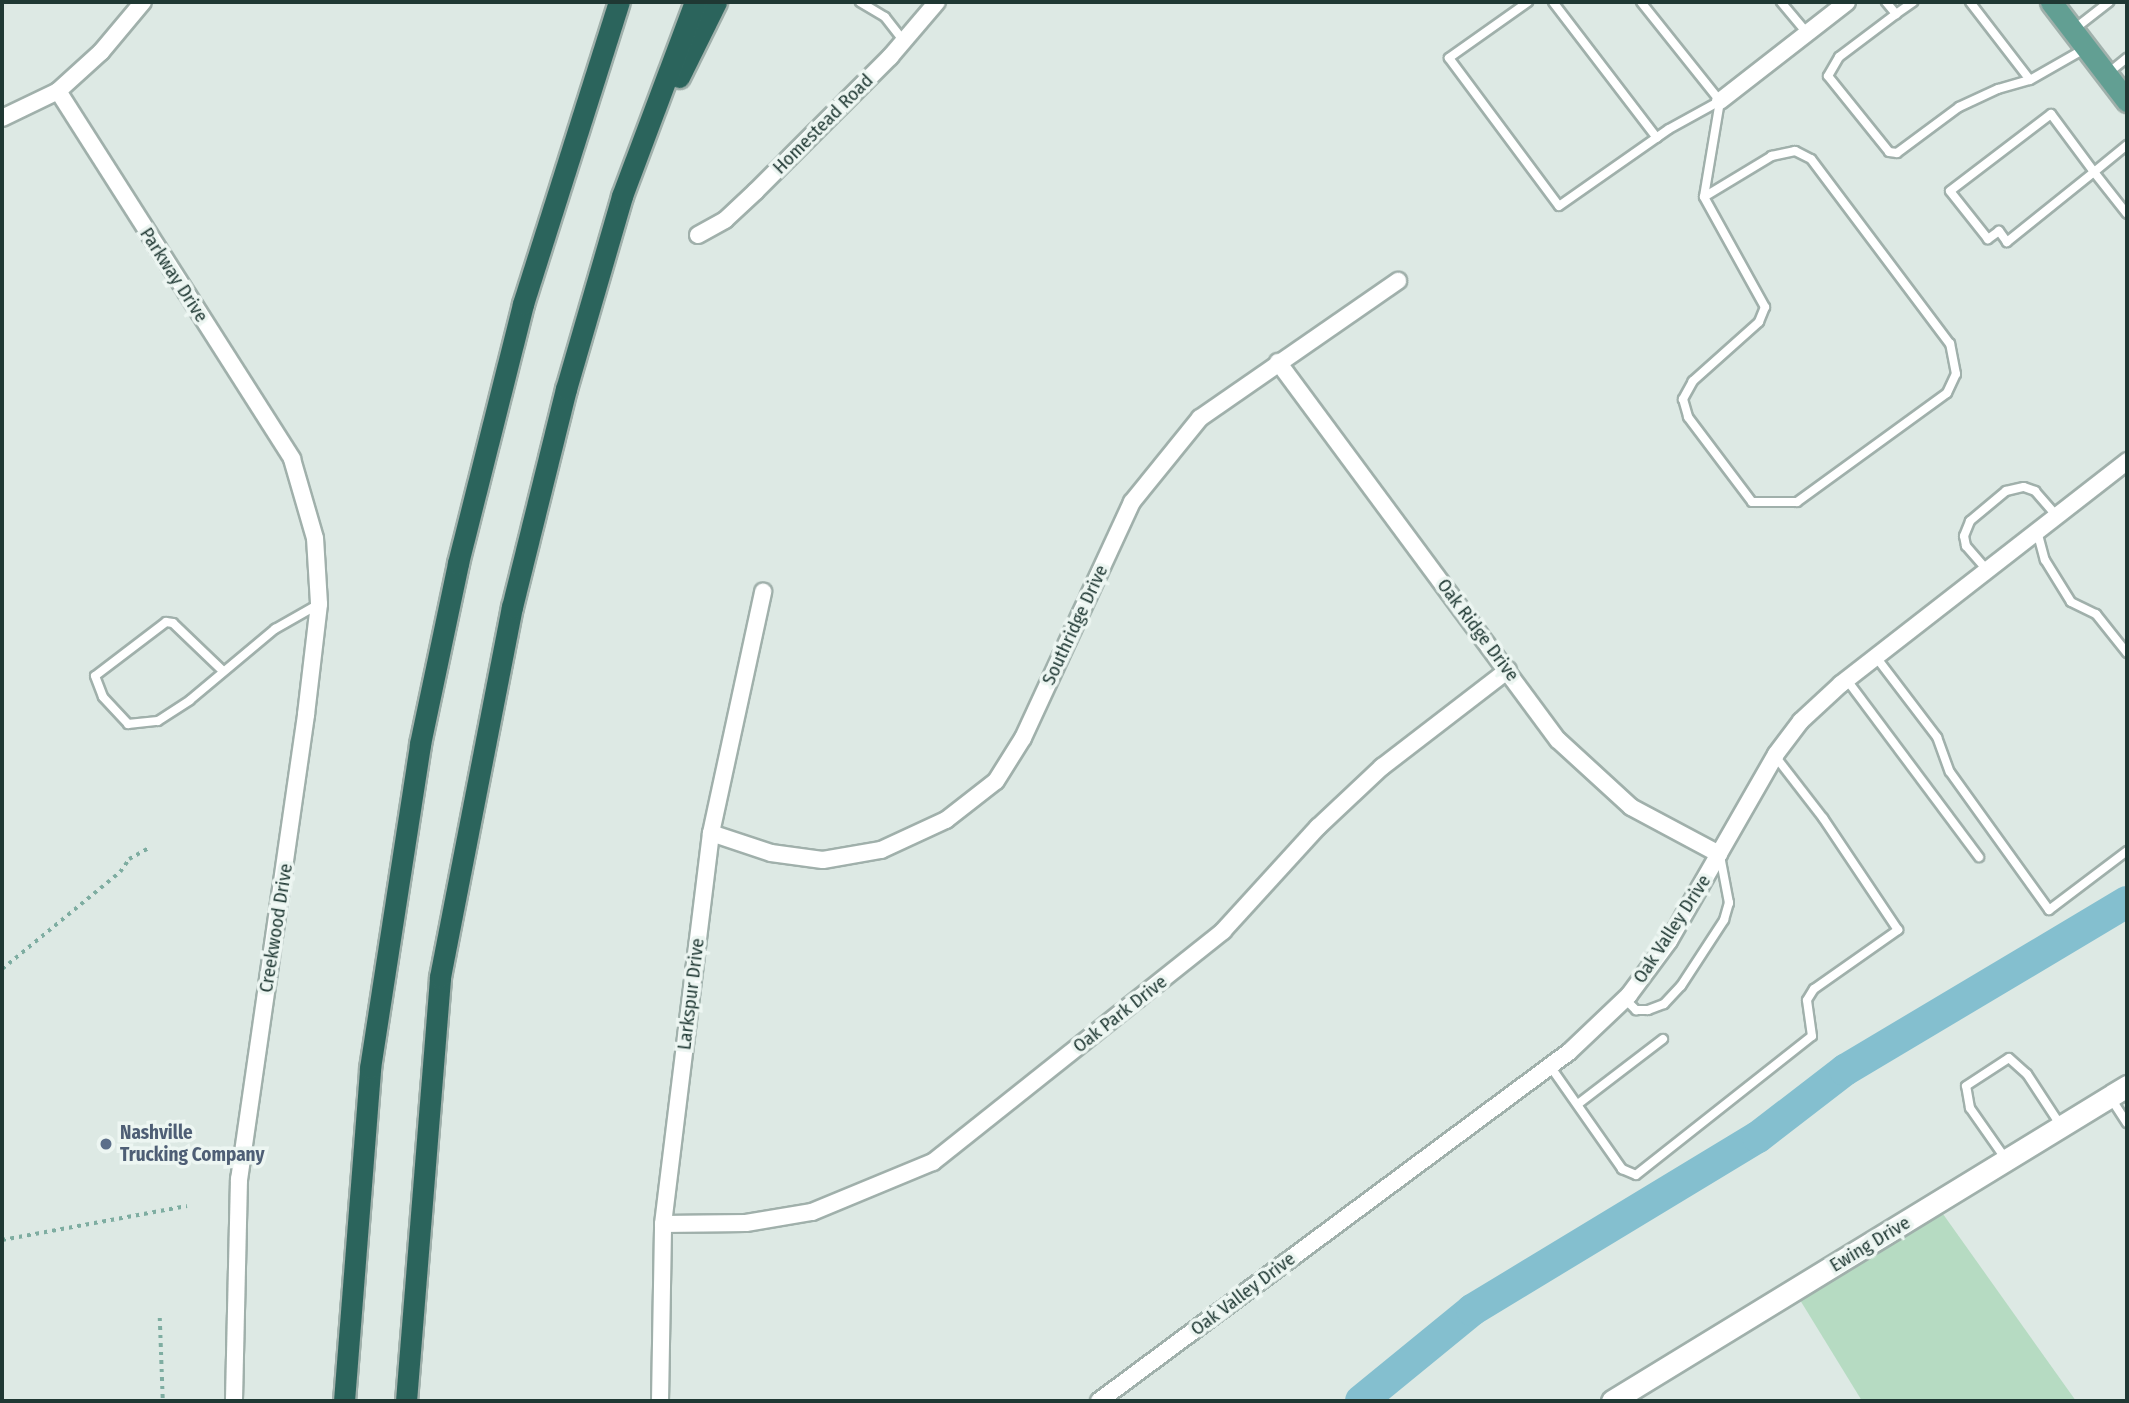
<!DOCTYPE html>
<style>
body{margin:0}
#map{position:relative;width:2129px;height:1403px;overflow:hidden;background:#dde9e4;font-family:"Fira Sans Condensed",sans-serif}
div>[style]{position:absolute}
.green>*{inset:0;background:#b6dbc2}
.river>*{height:32px;margin:-16px;padding:0 16px;transform-origin:16px;border-radius:16px;background:#84bfcf}
.path>*{height:3.5px;margin-top:-1.75px;transform-origin:0;background:repeating-linear-gradient(90deg,#7eada1 0 3.5px,transparent 0 8.5px)}
.roads{filter:drop-shadow(2px 0 #a0b0ab) drop-shadow(-2px 0 #a0b0ab) drop-shadow(0 2px #a0b0ab) drop-shadow(0 -2px #a0b0ab)}
.service>*{height:8px;margin:-4px;padding:0 4px;transform-origin:4px;border-radius:4px;background:#fff}
.minor>*{height:16px;margin:-8px;padding:0 8px;transform-origin:8px;border-radius:8px;background:#fff}
.secondary>*{height:21px;margin:-10.5px;padding:0 10.5px;transform-origin:10.5px;border-radius:10.5px;background:#fff}
.primary>*{height:21px;margin:-10.5px;padding:0 10.5px;transform-origin:10.5px;border-radius:10.5px;background:#629f93}
.motorway>*{height:21px;margin:-10.5px;padding:0 10.5px;transform-origin:10.5px;border-radius:10.5px;background:#2b645c}
.dots>*{width:19px;height:19px;translate:-50% -50%;box-sizing:border-box;border:4px solid #edf6f2;border-radius:50%}
span{translate:-50% -50%;white-space:nowrap;text-align:center;line-height:1.15;-webkit-text-stroke:7px #edf6f2;paint-order:stroke}
.street-label{font-size:19px;color:#1f3833}
.service-label{font-size:19px;color:#4e5e75;font-weight:700}
.left{translate:0 -50%;text-align:left}
.frame{position:absolute;inset:0;border:4px solid #1f3833;pointer-events:none}
</style>
<div id="map">
<div class="green">
<div style="clip-path:polygon(1943px 1214px,2076px 1401px,1862px 1401px,1800px 1300px)"></div>
</div>
<div class="river">
<div style="left:1361px;top:1401px;width:144px;rotate:-39.3deg"></div>
<div style="left:1472px;top:1310px;width:334px;rotate:-31.2deg"></div>
<div style="left:1758px;top:1137px;width:110px;rotate:-37.6deg"></div>
<div style="left:1845px;top:1070px;width:328px;rotate:-30.8deg"></div>
</div>
<div class="path">
<div style="left:2px;top:969px;width:153px;rotate:-39.4deg"></div>
<div style="left:120px;top:872px;width:16px;rotate:-55deg"></div>
<div style="left:129px;top:859px;width:23px;rotate:-29deg"></div>
<div style="left:2px;top:1240px;width:188px;rotate:-10.4deg"></div>
<div style="left:160px;top:1318px;width:83px;rotate:87.9deg"></div>
</div>
<div class="roads">
<div class="service">
<div style="left:860px;top:2px;width:29px;rotate:31deg"></div>
<div style="left:885px;top:17px;width:31px;rotate:52deg"></div>
<div style="left:1528px;top:2px;width:97px;rotate:144.7deg"></div>
<div style="left:1449px;top:58px;width:184px;rotate:53.4deg"></div>
<div style="left:1559px;top:206px;width:134px;rotate:-35deg"></div>
<div style="left:1669px;top:129px;width:58px;rotate:-28.8deg"></div>
<div style="left:1553px;top:2px;width:171px;rotate:52.6deg"></div>
<div style="left:1641px;top:2px;width:127px;rotate:51.4deg"></div>
<div style="left:1720px;top:101px;width:97px;rotate:99.5deg"></div>
<div style="left:1704px;top:197px;width:126px;rotate:61deg"></div>
<div style="left:1765px;top:307px;width:16px;rotate:112deg"></div>
<div style="left:1759px;top:322px;width:89px;rotate:138.2deg"></div>
<div style="left:1693px;top:381px;width:21px;rotate:119deg"></div>
<div style="left:1683px;top:399px;width:19px;rotate:74deg"></div>
<div style="left:1688px;top:417px;width:106px;rotate:53deg"></div>
<div style="left:1752px;top:502px;width:45px"></div>
<div style="left:1797px;top:502px;width:185px;rotate:-36deg"></div>
<div style="left:1947px;top:393px;width:21px;rotate:-65deg"></div>
<div style="left:1956px;top:374px;width:31px;rotate:-101deg"></div>
<div style="left:1950px;top:344px;width:231px;rotate:-126.9deg"></div>
<div style="left:1811px;top:159px;width:18px;rotate:-153deg"></div>
<div style="left:1795px;top:151px;width:24px;rotate:168deg"></div>
<div style="left:1772px;top:156px;width:79px;rotate:148.9deg"></div>
<div style="left:1781px;top:2px;width:40px;rotate:50deg"></div>
<div style="left:1886px;top:2px;width:16px;rotate:50deg"></div>
<div style="left:1896px;top:14px;width:71px;rotate:143deg"></div>
<div style="left:1839px;top:57px;width:22px;rotate:120deg"></div>
<div style="left:1828px;top:76px;width:97px;rotate:51.2deg"></div>
<div style="left:1889px;top:152px;width:8px;rotate:7deg"></div>
<div style="left:1897px;top:153px;width:77px;rotate:-36.6deg"></div>
<div style="left:1959px;top:107px;width:43px;rotate:-24.8deg"></div>
<div style="left:1998px;top:89px;width:33px;rotate:-16deg"></div>
<div style="left:2030px;top:80px;width:64px;rotate:-29.7deg"></div>
<div style="left:1970px;top:2px;width:98px;rotate:52.4deg"></div>
<div style="left:1896px;top:14px;width:21px;rotate:-35deg"></div>
<div style="left:2073px;top:30px;width:46px;rotate:-37.9deg"></div>
<div style="left:2107px;top:74px;width:26px;rotate:-39deg"></div>
<div style="left:2127px;top:145px;width:43px;rotate:140.7deg"></div>
<div style="left:2094px;top:172px;width:112px;rotate:141.2deg"></div>
<div style="left:2007px;top:242px;width:14px;rotate:-126deg"></div>
<div style="left:1999px;top:231px;width:14px;rotate:144deg"></div>
<div style="left:1988px;top:239px;width:61px;rotate:-128.4deg"></div>
<div style="left:1950px;top:191px;width:127px;rotate:-37.3deg"></div>
<div style="left:2051px;top:114px;width:72px;rotate:53.4deg"></div>
<div style="left:2094px;top:172px;width:53px;rotate:51.8deg"></div>
<div style="left:2037px;top:531px;width:30px;rotate:75deg"></div>
<div style="left:2045px;top:560px;width:49px;rotate:58.2deg"></div>
<div style="left:2071px;top:602px;width:28px;rotate:26deg"></div>
<div style="left:2096px;top:614px;width:50px;rotate:51.5deg"></div>
<div style="left:1987px;top:570px;width:32px;rotate:-131deg"></div>
<div style="left:1966px;top:546px;width:10px;rotate:-101deg"></div>
<div style="left:1964px;top:536px;width:16px;rotate:-68deg"></div>
<div style="left:1970px;top:521px;width:47px;rotate:-39.8deg"></div>
<div style="left:2006px;top:491px;width:18px;rotate:-13deg"></div>
<div style="left:2024px;top:487px;width:12px;rotate:20deg"></div>
<div style="left:2035px;top:491px;width:33px;rotate:49deg"></div>
<div style="left:1876px;top:657px;width:101px;rotate:52.7deg"></div>
<div style="left:1937px;top:737px;width:37px;rotate:70deg"></div>
<div style="left:1950px;top:772px;width:170px;rotate:54.3deg"></div>
<div style="left:2049px;top:910px;width:98px;rotate:-37.1deg"></div>
<div style="left:223px;top:671px;width:69px;rotate:-136.2deg"></div>
<div style="left:173px;top:623px;width:7px;rotate:-172deg"></div>
<div style="left:166px;top:622px;width:89px;rotate:142.7deg"></div>
<div style="left:95px;top:676px;width:22px;rotate:69deg"></div>
<div style="left:103px;top:697px;width:37px;rotate:47deg"></div>
<div style="left:128px;top:724px;width:30px;rotate:-6deg"></div>
<div style="left:158px;top:721px;width:38px;rotate:-33deg"></div>
<div style="left:190px;top:700px;width:111px;rotate:-39.9deg"></div>
<div style="left:275px;top:629px;width:51px;rotate:-29.6deg"></div>
<div style="left:1847px;top:680px;width:221px;rotate:53.3deg"></div>
<div style="left:1625px;top:999px;width:16px;rotate:45deg"></div>
<div style="left:1636px;top:1010px;width:12px"></div>
<div style="left:1648px;top:1010px;width:17px;rotate:-21deg"></div>
<div style="left:1664px;top:1004px;width:25px;rotate:-47deg"></div>
<div style="left:1681px;top:986px;width:79px;rotate:-56.9deg"></div>
<div style="left:1724px;top:920px;width:18px;rotate:-74deg"></div>
<div style="left:1729px;top:903px;width:48px;rotate:-100.8deg"></div>
<div style="left:1550px;top:1066px;width:126px;rotate:55deg"></div>
<div style="left:1622px;top:1169px;width:15px;rotate:23deg"></div>
<div style="left:1636px;top:1175px;width:224px;rotate:-38.3deg"></div>
<div style="left:1812px;top:1036px;width:36px;rotate:-98deg"></div>
<div style="left:1807px;top:1000px;width:13px;rotate:-58deg"></div>
<div style="left:1814px;top:989px;width:103px;rotate:-35.1deg"></div>
<div style="left:1898px;top:930px;width:135px;rotate:-123.8deg"></div>
<div style="left:1823px;top:818px;width:78px;rotate:-127.7deg"></div>
<div style="left:2110px;top:1097px;width:31px;rotate:57deg"></div>
<div style="left:1578px;top:1104px;width:107px;rotate:-37.4deg"></div>
<div style="left:2005px;top:1158px;width:61px;rotate:-125deg"></div>
<div style="left:1970px;top:1108px;width:22px;rotate:-100deg"></div>
<div style="left:1966px;top:1086px;width:51px;rotate:-33.1deg"></div>
<div style="left:2009px;top:1058px;width:24px;rotate:42deg"></div>
<div style="left:2027px;top:1074px;width:62px;rotate:56.8deg"></div>
</div>
<div class="minor">
<div style="left:58px;top:91px;width:436px;rotate:57.5deg"></div>
<div style="left:292px;top:459px;width:82px;rotate:73.8deg"></div>
<div style="left:315px;top:538px;width:66px;rotate:86.5deg"></div>
<div style="left:319px;top:604px;width:112px;rotate:96.7deg"></div>
<div style="left:306px;top:715px;width:469px;rotate:98.2deg"></div>
<div style="left:239px;top:1179px;width:222px;rotate:91.3deg"></div>
<div style="left:1720px;top:101px;width:161px;rotate:-37.9deg"></div>
<div style="left:2px;top:118px;width:62px;rotate:-25.7deg"></div>
<div style="left:58px;top:91px;width:58px;rotate:-42.2deg"></div>
<div style="left:101px;top:52px;width:65px;rotate:-50deg"></div>
<div style="left:698px;top:235px;width:31px;rotate:-29deg"></div>
<div style="left:725px;top:220px;width:42px;rotate:-43.1deg"></div>
<div style="left:756px;top:191px;width:190px;rotate:-45deg"></div>
<div style="left:890px;top:57px;width:72px;rotate:-49.5deg"></div>
<div style="left:1278px;top:362px;width:470px;rotate:53.5deg"></div>
<div style="left:1558px;top:740px;width:99px;rotate:42.5deg"></div>
<div style="left:1631px;top:807px;width:100px;rotate:28.1deg"></div>
<div style="left:711px;top:833px;width:63px;rotate:18.4deg"></div>
<div style="left:771px;top:853px;width:52px;rotate:7.7deg"></div>
<div style="left:823px;top:860px;width:59px;rotate:-9.8deg"></div>
<div style="left:881px;top:850px;width:72px;rotate:-24.8deg"></div>
<div style="left:946px;top:820px;width:63px;rotate:-38deg"></div>
<div style="left:996px;top:781px;width:51px;rotate:-57.9deg"></div>
<div style="left:1023px;top:738px;width:260px;rotate:-65.2deg"></div>
<div style="left:1132px;top:502px;width:108px;rotate:-51deg"></div>
<div style="left:1200px;top:418px;width:241px;rotate:-34.7deg"></div>
<div style="left:663px;top:1224px;width:83px;rotate:-0.7deg"></div>
<div style="left:746px;top:1223px;width:67px;rotate:-9.5deg"></div>
<div style="left:812px;top:1212px;width:131px;rotate:-22.5deg"></div>
<div style="left:933px;top:1162px;width:371px;rotate:-38.5deg"></div>
<div style="left:1223px;top:931px;width:141px;rotate:-47.6deg"></div>
<div style="left:1318px;top:827px;width:88px;rotate:-43.2deg"></div>
<div style="left:1382px;top:767px;width:159px;rotate:-37.6deg"></div>
<div style="left:660px;top:1401px;width:177px;rotate:-89deg"></div>
<div style="left:663px;top:1224px;width:394px;rotate:-83deg"></div>
<div style="left:711px;top:833px;width:247px;rotate:-77.8deg"></div>
<div style="left:1099px;top:1401px;width:585px;rotate:-36.6deg"></div>
<div style="left:1569px;top:1052px;width:83px;rotate:-43.5deg"></div>
<div style="left:1629px;top:995px;width:67px;rotate:-53.5deg"></div>
<div style="left:1669px;top:941px;width:215px;rotate:-60.2deg"></div>
<div style="left:1776px;top:754px;width:41px;rotate:-52.9deg"></div>
<div style="left:1801px;top:721px;width:54px;rotate:-42.8deg"></div>
<div style="left:1841px;top:684px;width:363px;rotate:-37.9deg"></div>
</div>
<div class="secondary">
<div style="left:1612px;top:1401px;width:604px;rotate:-31.45deg"></div>
</div>
<div class="primary">
<div style="left:2051px;top:2px;width:125px;rotate:52.5deg"></div>
</div>
<div class="motorway">
<div style="left:679px;top:77px;width:84px;rotate:-63.7deg"></div>
<div style="left:344px;top:1401px;width:334px;rotate:-85.5deg"></div>
<div style="left:370px;top:1068px;width:328px;rotate:-81.2deg"></div>
<div style="left:420px;top:744px;width:185px;rotate:-78.1deg"></div>
<div style="left:458px;top:563px;width:267px;rotate:-75.9deg"></div>
<div style="left:523px;top:304px;width:317px;rotate:-72.4deg"></div>
<div style="left:406px;top:1401px;width:425px;rotate:-85.4deg"></div>
<div style="left:440px;top:977px;width:377px;rotate:-79deg"></div>
<div style="left:512px;top:607px;width:225px;rotate:-76.1deg"></div>
<div style="left:566px;top:389px;width:201px;rotate:-73.8deg"></div>
<div style="left:622px;top:196px;width:207px;rotate:-69.4deg"></div>
</div>
</div>
<div class="dots">
<div style="left:106px;top:1144px;background:#5c6f8a"></div>
</div>
<div class="street-label">
<span style="left:823px;top:124px;rotate:-45deg">Homestead Road</span>
<span style="left:174px;top:275px;rotate:57deg">Parkway Drive</span>
<span style="left:1075px;top:625px;rotate:-65deg">Southridge Drive</span>
<span style="left:1478px;top:630px;rotate:53deg">Oak Ridge Drive</span>
<span style="left:276px;top:928px;rotate:-81deg">Creekwood Drive</span>
<span style="left:1672px;top:929px;rotate:-57deg">Oak Valley Drive</span>
<span style="left:691px;top:994px;rotate:-83deg">Larkspur Drive</span>
<span style="left:1120px;top:1014px;rotate:-38deg">Oak Park Drive</span>
<span style="left:1870px;top:1244px;rotate:-31deg">Ewing Drive</span>
<span style="left:1243px;top:1294px;rotate:-37deg">Oak Valley Drive</span>
</div>
<div class="service-label">
<span class="left" style="left:120px;top:1144px">Nashville<br>Trucking Company</span>
</div>
<div class="frame"></div>
</div>
